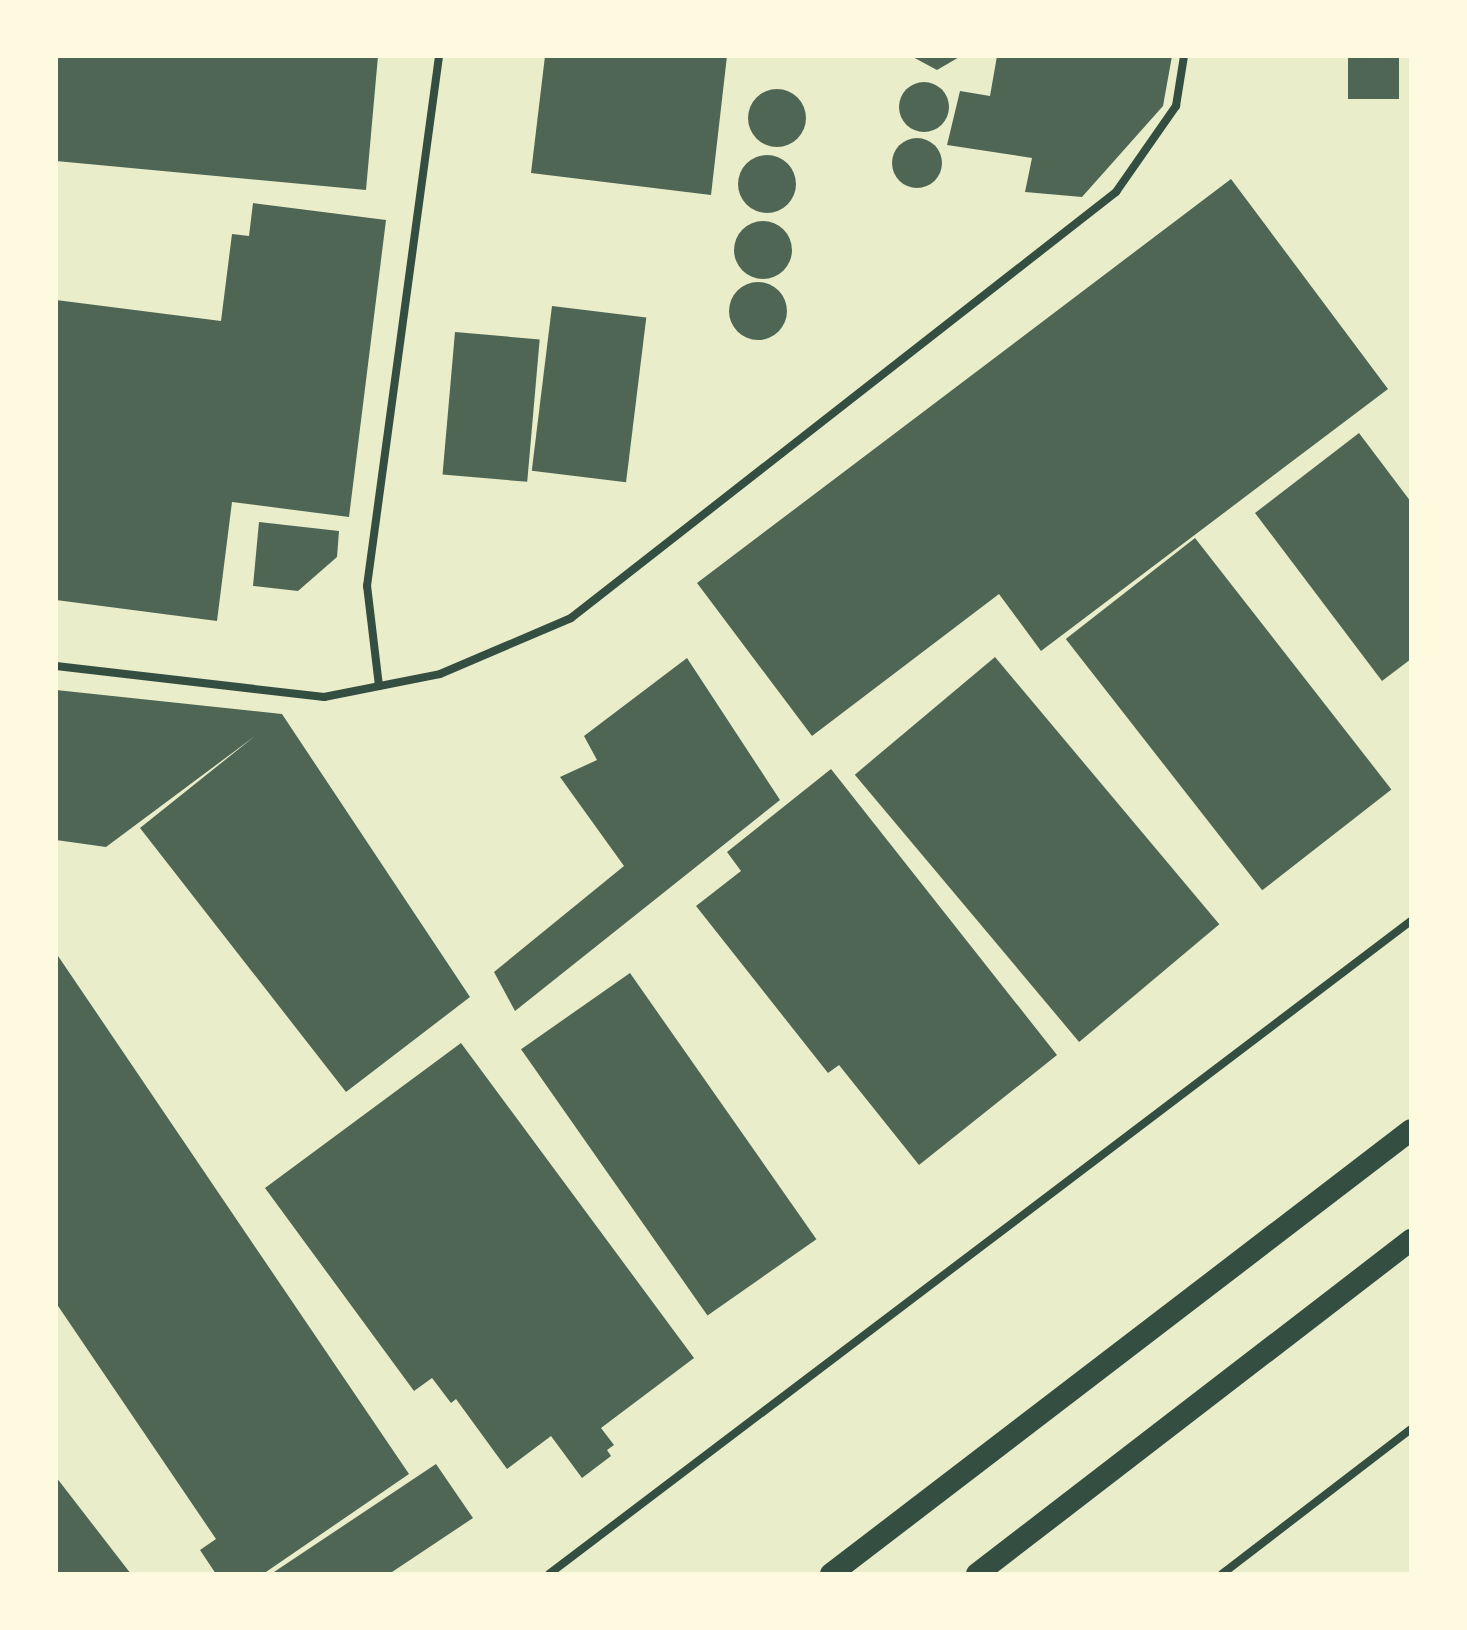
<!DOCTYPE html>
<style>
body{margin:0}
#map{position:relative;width:1467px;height:1630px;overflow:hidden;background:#e9edc9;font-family:"Varela Round",sans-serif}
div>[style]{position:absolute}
.building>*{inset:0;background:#4f6655;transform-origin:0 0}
.round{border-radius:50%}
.minor>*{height:8px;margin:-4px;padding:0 4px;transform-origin:4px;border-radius:4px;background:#344e41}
.trunk>*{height:22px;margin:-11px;padding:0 11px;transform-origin:11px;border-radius:11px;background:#344e41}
span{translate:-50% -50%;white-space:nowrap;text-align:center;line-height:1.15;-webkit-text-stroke:8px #fefae0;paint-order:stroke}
.frame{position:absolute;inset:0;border:58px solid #fefae0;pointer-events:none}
</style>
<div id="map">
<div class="building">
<div style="clip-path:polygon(56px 56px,378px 56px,366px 190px,56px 161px)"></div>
<div style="clip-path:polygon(545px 56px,727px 56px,711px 195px,531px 173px)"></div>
<div style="clip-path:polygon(911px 56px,961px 56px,937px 70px)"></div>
<div style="clip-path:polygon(997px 56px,1172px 56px,1163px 106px,1082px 197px,1025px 192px,1032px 158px,947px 145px,960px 91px,990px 96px)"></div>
<div style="left:1348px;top:56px;width:51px;height:43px"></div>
<div class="round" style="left:899px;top:82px;width:50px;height:50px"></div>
<div class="round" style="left:748px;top:89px;width:58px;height:58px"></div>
<div class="round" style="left:892px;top:138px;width:50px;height:50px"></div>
<div class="round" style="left:738px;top:155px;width:58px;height:58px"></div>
<div style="clip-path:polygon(1231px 179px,1388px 389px,1041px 651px,999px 594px,812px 736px,697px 583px)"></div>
<div style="clip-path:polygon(253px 203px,386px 220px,349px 517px,232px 502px,217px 621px,56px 600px,56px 300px,221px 321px,232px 234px,249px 236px)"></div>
<div class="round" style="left:734px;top:221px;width:58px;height:58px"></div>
<div class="round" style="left:729px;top:282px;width:58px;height:58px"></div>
<div style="left:552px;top:306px;width:95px;height:166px;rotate:7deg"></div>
<div style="left:455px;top:332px;width:85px;height:143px;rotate:5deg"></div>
<div style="clip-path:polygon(1359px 433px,1411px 502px,1411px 659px,1382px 681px,1255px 513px)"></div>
<div style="clip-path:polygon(259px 522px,339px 531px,337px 557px,298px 591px,253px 586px)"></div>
<div style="left:1195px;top:538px;width:319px;height:164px;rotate:52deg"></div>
<div style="left:995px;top:657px;width:349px;height:183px;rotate:50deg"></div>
<div style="clip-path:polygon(687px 658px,780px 800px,515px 1011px,494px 972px,624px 866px,560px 777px,597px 760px,584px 736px)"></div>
<div style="clip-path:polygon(56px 690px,282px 714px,470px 997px,346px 1092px,140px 828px,255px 736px,106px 847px,56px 840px)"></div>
<div style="clip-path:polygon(831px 769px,1057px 1055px,919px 1165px,839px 1065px,828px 1073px,696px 906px,741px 871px,727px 852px)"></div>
<div style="clip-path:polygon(56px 953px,409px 1474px,263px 1574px,216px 1574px,200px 1550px,216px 1539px,56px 1303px)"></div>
<div style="left:630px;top:973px;width:325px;height:133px;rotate:55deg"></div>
<div style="clip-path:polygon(461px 1043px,694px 1358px,601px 1428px,614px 1445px,607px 1450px,611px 1456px,582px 1478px,551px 1436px,507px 1469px,456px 1399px,451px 1403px,432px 1378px,414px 1391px,265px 1188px)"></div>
<div style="clip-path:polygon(436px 1464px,473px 1518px,389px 1574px,271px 1574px)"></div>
<div style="clip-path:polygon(56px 1477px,131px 1574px,56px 1574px)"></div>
</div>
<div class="minor">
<div style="left:56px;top:666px;width:270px;rotate:6.6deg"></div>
<div style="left:324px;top:697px;width:118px;rotate:-11.2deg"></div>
<div style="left:440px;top:674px;width:142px;rotate:-23.1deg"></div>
<div style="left:571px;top:618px;width:692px;rotate:-38.01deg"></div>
<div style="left:1116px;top:192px;width:105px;rotate:-55.1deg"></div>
<div style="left:1176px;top:106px;width:51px;rotate:-80.9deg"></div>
<div style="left:379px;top:686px;width:101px;rotate:-96.8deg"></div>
<div style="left:367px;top:586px;width:535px;rotate:-82.26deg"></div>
<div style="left:549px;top:1574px;width:1081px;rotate:-37.15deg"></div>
<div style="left:1222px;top:1574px;width:238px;rotate:-37.5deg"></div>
</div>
<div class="trunk">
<div style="left:831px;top:1574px;width:730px;rotate:-37.43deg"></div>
<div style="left:977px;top:1574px;width:548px;rotate:-37.58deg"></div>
</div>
<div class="frame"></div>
</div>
